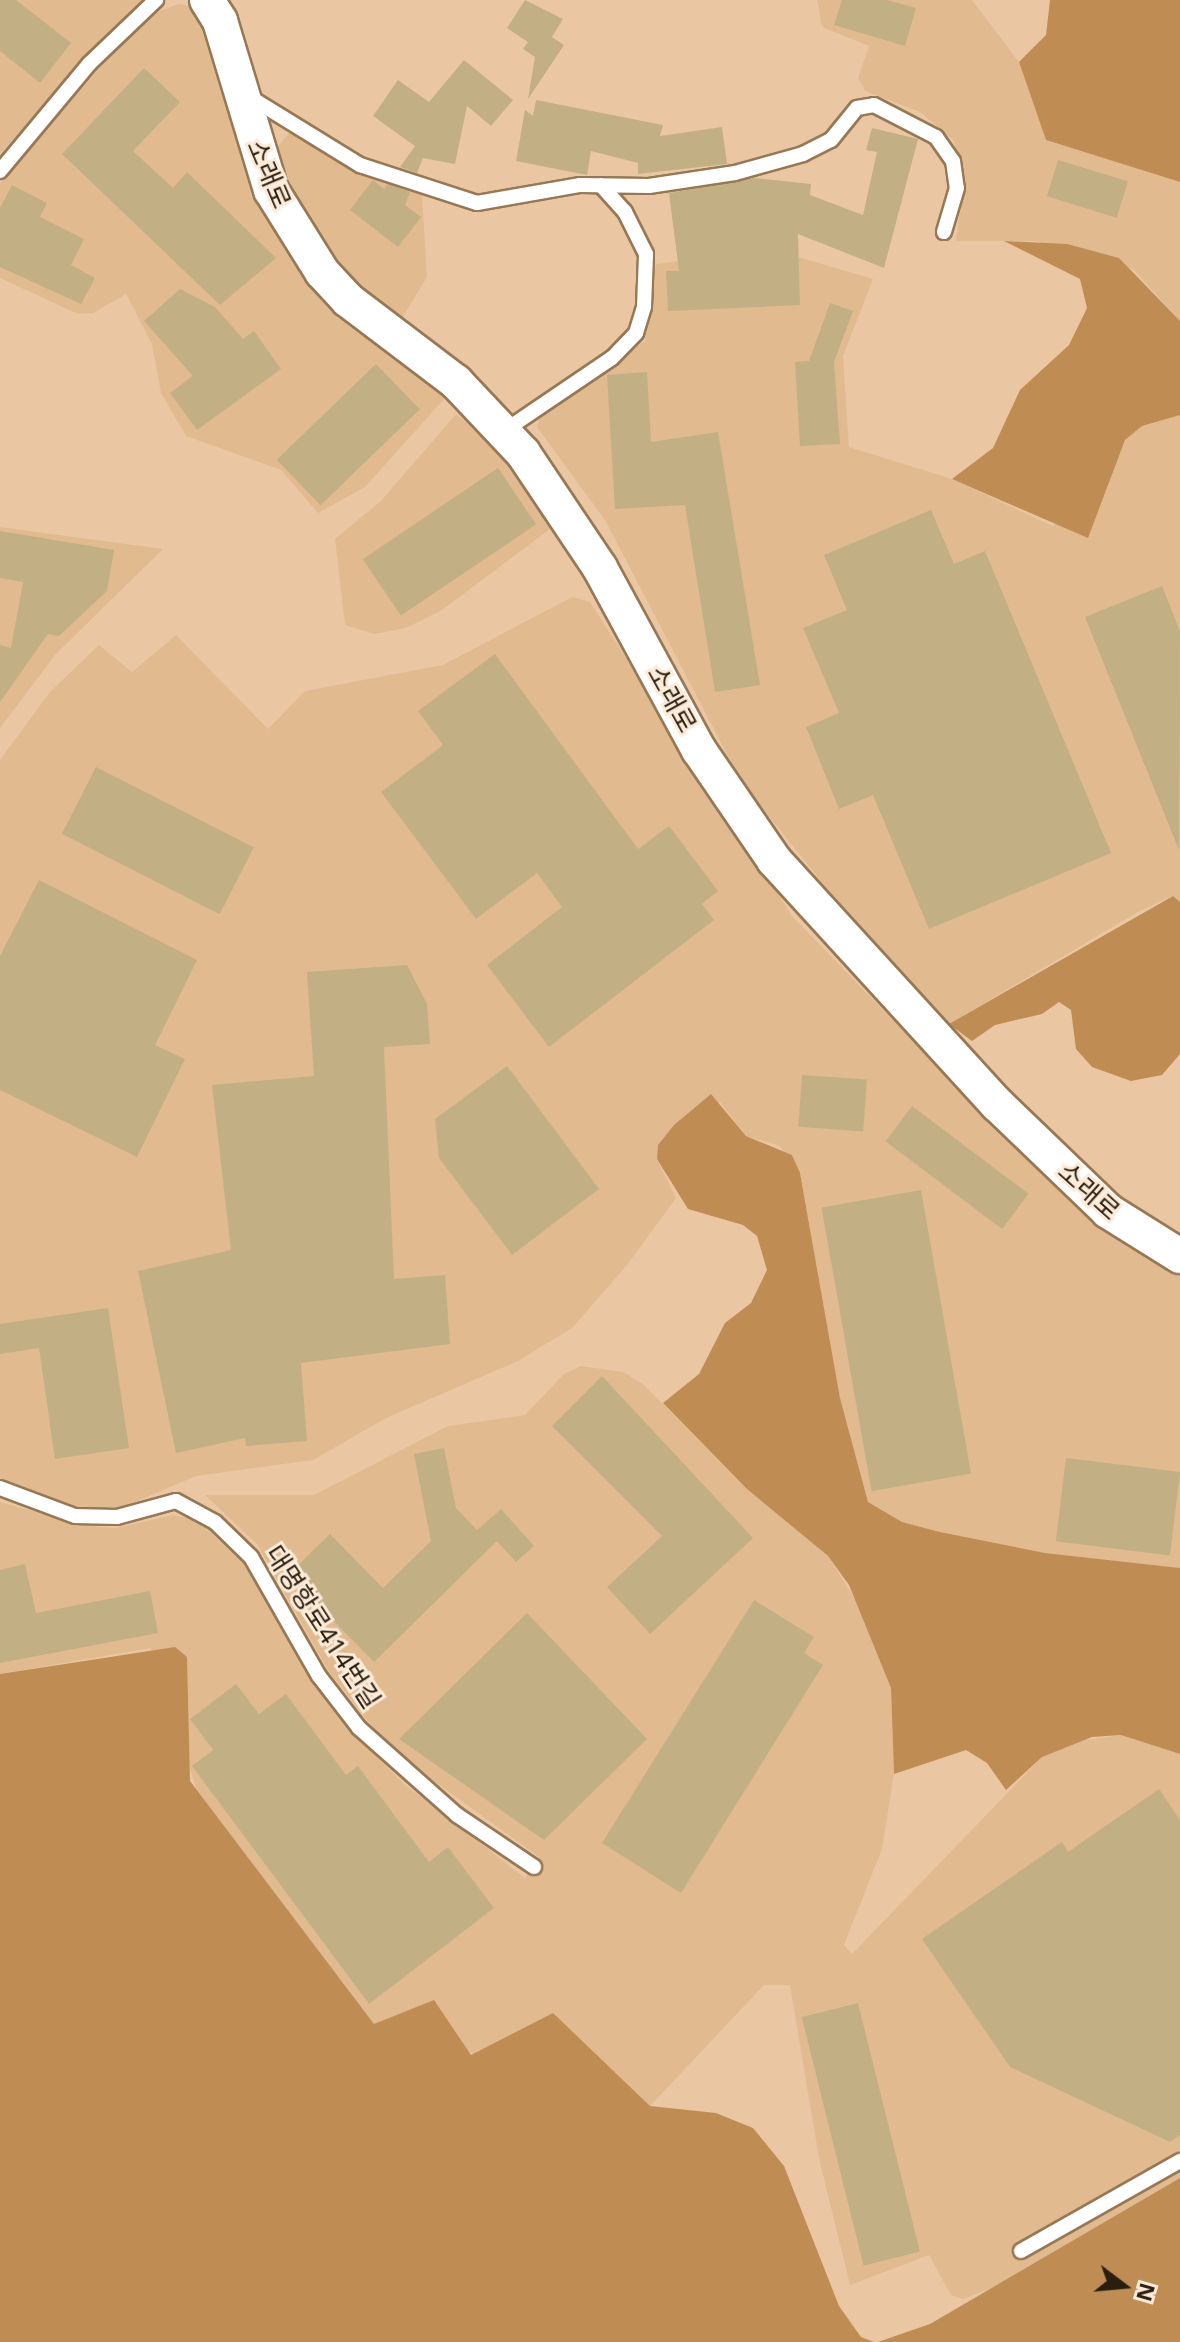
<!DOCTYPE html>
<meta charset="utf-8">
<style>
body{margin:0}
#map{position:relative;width:1180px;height:2342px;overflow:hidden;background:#eac7a2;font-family:"Noto Sans","Noto Sans KR",sans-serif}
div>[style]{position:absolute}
.built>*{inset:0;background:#e1ba90}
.forest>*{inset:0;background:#bf8d54}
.building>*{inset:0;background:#c2b084;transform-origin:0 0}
.roads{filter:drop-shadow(2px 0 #977855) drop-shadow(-2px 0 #977855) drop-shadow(0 2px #977855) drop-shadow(0 -2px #977855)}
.service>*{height:14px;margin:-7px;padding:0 7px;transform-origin:7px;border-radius:7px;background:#fff}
.tertiary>*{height:34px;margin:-17px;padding:0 17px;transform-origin:17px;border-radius:17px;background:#fff}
span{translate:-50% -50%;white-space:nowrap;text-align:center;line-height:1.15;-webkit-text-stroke:6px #fdebd9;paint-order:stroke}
.street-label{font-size:26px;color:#2a1e0f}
.north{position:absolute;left:1084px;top:2246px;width:80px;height:80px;-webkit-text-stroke:6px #fdebd9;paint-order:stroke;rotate:106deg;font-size:22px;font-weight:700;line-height:32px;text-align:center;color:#2a1e0f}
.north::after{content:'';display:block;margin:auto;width:28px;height:36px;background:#2a1e0f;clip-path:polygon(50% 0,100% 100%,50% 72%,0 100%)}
</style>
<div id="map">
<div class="built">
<div style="clip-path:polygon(0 0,144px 0,0 154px)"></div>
<div style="clip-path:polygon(817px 0,972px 0,1019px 62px,1046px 140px,1180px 182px,1180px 321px,1133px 269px,1036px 241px,956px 241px,965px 178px,953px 140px,920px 112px,865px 91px,858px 78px,869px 46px,822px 27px)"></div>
<div style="clip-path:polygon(179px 4px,189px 6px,211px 42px,240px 145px,445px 398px,365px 487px,318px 513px,281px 470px,186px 436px,161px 393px,152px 344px,126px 294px,93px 313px,78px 314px,0 278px,0 184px,115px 50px,151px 14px)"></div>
<div style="clip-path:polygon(289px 133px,422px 195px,427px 277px,399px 323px,362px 296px,305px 231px,272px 154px)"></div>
<div style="clip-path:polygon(724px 255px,795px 256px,873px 279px,843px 356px,849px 447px,952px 479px,1053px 526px,1106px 479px,1125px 440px,1142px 426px,1180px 415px,1180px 902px,1172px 896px,1138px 912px,949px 1024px,857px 926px,742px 783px,605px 520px,537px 427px,541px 413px,645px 341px,656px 264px)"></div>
<div style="clip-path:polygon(456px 414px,505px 453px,551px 520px,550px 529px,442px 610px,406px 628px,374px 634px,345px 625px,335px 539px,381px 501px)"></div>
<div style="clip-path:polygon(0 527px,163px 549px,55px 655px,0 728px)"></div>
<div style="clip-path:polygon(572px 597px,590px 602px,792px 916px,1019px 1150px,1119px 1240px,1180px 1276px,1180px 1568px,1045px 1553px,940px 1532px,902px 1522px,868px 1502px,840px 1398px,800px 1173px,780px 1146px,746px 1136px,720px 1102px,657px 1159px,676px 1198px,627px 1265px,572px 1328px,518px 1361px,386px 1418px,313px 1460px,196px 1476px,116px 1510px,77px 1509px,0 1478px,0 760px,50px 692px,99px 645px,132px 672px,176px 635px,268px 729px,305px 691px,443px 665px)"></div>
<div style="clip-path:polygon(581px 1366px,623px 1372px,643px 1384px,747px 1489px,828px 1556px,864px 1614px,891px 1688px,894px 1774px,882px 1849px,844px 1945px,852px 1954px,1042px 1757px,1066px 1743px,1121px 1735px,1180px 1754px,1180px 2178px,997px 2286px,963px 2299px,951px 2295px,929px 2255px,850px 2285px,819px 2158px,790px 1985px,764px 1985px,650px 2106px,374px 2024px,198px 1794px,151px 1648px,0 1674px,0 1502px,86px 1526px,116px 1528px,173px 1515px,198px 1520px,252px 1572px,285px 1636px,353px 1734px,404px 1784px,525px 1878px,539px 1857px,409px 1763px,375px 1730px,328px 1670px,257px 1544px,205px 1495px,314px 1495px,448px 1426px,525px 1415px,564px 1374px)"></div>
</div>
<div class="forest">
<div style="clip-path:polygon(1050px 0,1180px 0,1180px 182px,1046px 140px,1019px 62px,1046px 35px)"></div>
<div style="clip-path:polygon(1004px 241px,1067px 244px,1119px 258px,1180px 321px,1180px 415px,1142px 426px,1125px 440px,1088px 538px,952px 479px,993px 448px,1020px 390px,1069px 345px,1087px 308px,1080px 279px)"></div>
<div style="clip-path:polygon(1173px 896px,1180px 902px,1180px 1054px,1162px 1075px,1131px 1081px,1092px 1067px,1076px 1049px,1071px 1010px,1059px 1002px,1042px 1014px,995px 1025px,972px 1041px,949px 1024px)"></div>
<div style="clip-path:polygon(711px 1094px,746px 1136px,792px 1155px,800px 1173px,840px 1398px,868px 1502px,902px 1522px,940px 1532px,1045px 1553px,1180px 1568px,1180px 1754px,1121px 1735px,1092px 1737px,1042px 1757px,1006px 1790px,987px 1763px,966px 1750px,894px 1774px,891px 1688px,849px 1585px,828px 1556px,747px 1489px,663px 1403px,699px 1374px,725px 1323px,751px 1303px,767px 1270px,757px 1236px,743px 1225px,688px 1209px,657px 1159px,658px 1145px,674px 1125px)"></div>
<div style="clip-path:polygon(175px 1647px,187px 1657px,190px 1781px,374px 2024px,434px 2000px,471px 2055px,553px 2013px,650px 2106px,716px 2113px,753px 2128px,784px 2166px,839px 2306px,861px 2337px,874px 2342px,0 2342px,0 1674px)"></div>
<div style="clip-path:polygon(1180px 2178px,1180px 2342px,878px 2342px,930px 2324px)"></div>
</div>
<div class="building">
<div style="clip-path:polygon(0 0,16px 0,71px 43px,40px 83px,0 51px)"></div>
<div style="clip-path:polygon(525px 0,563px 19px,552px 37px,564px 45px,528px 99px,535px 57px,523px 49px,528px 42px,507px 28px)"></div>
<div style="clip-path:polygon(842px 0,887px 0,916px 8px,905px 46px,834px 25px)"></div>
<div style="clip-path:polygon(464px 60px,513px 100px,491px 126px,467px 106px,455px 164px,423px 158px,417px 173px,400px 167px,415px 146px,373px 116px,398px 80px,429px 102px)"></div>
<div style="clip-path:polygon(144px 68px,180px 102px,133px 151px,173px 188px,187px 172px,276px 258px,220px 305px,62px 154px)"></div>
<div style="clip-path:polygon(536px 100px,663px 125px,660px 136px,722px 127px,727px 164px,638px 174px,638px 163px,591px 151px,587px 175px,516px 161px,525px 110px,533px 116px)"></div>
<div style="clip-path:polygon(872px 128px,918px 139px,884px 268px,798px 234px,800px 305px,668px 311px,666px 271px,679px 271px,669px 193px,754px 178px,811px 184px,810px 195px,863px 215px,877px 152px,866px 150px)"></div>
<div style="left:1058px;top:160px;width:73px;height:38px;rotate:17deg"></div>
<div style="clip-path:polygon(373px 180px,384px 189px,388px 184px,410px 192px,405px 205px,421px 217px,398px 247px,350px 210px)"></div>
<div style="clip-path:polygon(12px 185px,47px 203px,40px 217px,84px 239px,71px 265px,95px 278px,81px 304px,0 267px,0 208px)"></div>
<div style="clip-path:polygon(180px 289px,215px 307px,243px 339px,254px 331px,281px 369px,197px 430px,170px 393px,193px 376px,144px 321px)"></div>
<div style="clip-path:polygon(830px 303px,853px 311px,834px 362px,840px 444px,800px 446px,795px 362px,809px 361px)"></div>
<div style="left:376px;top:364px;width:63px;height:138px;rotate:46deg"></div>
<div style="clip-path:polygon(647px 372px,651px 442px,718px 432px,760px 685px,715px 692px,685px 505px,615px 509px,607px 375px)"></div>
<div style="left:498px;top:468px;width:68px;height:163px;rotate:56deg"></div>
<div style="clip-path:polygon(931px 510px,954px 564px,985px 551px,1111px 853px,929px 929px,873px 795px,839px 809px,806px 727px,839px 713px,803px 628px,847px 610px,824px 555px)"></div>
<div style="clip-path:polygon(0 531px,114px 550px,107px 591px,59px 636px,48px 634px,0 702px,0 645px,11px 648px,23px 582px,0 578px)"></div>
<div style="clip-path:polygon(1162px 586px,1180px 631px,1179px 850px,1085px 617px)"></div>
<div style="clip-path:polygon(495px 654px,638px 849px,669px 826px,718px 891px,702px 904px,714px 920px,549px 1047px,487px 965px,562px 907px,537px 873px,476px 919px,381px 792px,443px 745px,418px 711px)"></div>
<div style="left:96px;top:767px;width:177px;height:75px;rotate:27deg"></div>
<div style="clip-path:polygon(39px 880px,197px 960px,155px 1045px,185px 1059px,137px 1157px,0 1090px,0 956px)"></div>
<div style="clip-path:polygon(407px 965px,427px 1004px,430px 1044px,384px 1047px,394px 1279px,445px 1275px,450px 1344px,301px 1363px,307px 1441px,246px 1446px,245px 1438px,176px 1453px,138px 1271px,231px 1250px,212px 1085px,314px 1076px,307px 972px)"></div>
<div style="clip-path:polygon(507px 1066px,599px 1189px,512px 1255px,439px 1158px,435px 1119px)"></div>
<div style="left:802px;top:1075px;width:65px;height:52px;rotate:4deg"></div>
<div style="left:912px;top:1106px;width:146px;height:44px;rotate:37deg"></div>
<div style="left:921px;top:1190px;width:288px;height:101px;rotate:80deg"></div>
<div style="clip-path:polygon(108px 1308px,129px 1448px,55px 1459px,39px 1348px,0 1354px,0 1324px)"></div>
<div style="clip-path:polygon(602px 1376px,753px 1538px,650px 1634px,607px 1587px,662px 1536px,552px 1426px)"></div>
<div style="clip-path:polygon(444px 1448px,456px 1508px,477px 1530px,501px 1509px,534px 1546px,516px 1562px,497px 1541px,374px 1662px,288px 1575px,330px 1534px,383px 1588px,431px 1541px,414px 1454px)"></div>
<div style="left:1066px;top:1458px;width:115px;height:84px;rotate:7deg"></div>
<div style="clip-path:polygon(25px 1564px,36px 1613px,150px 1591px,158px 1633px,0 1663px,0 1570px)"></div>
<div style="clip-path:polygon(754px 1600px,814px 1637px,804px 1653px,823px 1665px,681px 1893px,602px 1843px)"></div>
<div style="clip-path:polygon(527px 1613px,647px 1739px,544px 1840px,399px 1739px)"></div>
<div style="clip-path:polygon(236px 1684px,259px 1714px,286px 1694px,346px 1775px,358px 1766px,429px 1862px,448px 1847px,494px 1908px,369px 2004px,192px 1766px,213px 1750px,190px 1719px)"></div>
<div style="clip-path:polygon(1159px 1789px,1180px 1820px,1180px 2135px,1170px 2142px,1010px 2067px,922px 1939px,1062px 1842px,1068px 1852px)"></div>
<div style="left:858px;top:2003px;width:256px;height:58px;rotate:76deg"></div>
</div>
<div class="roads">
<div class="service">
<div style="left:251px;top:98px;width:128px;rotate:31.6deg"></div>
<div style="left:360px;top:165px;width:123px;rotate:18deg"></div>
<div style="left:477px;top:203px;width:105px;rotate:-9.9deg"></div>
<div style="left:580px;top:185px;width:69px;rotate:0.8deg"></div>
<div style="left:649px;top:186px;width:87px;rotate:-8.6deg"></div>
<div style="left:735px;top:173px;width:71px;rotate:-15.6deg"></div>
<div style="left:803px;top:154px;width:31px;rotate:-27deg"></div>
<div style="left:831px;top:140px;width:41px;rotate:-50.9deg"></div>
<div style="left:857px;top:108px;width:17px;rotate:-10deg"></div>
<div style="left:874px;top:105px;width:70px;rotate:27.3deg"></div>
<div style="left:936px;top:137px;width:29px;rotate:55deg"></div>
<div style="left:953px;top:161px;width:27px;rotate:82deg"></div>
<div style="left:957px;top:188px;width:46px;rotate:106.5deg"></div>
<div style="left:0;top:171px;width:139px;rotate:-50.2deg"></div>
<div style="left:89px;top:64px;width:93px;rotate:-43.7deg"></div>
<div style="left:504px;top:431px;width:130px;rotate:-34.1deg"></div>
<div style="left:612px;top:358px;width:35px;rotate:-46deg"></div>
<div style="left:636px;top:333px;width:27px;rotate:-73deg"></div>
<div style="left:644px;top:307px;width:53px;rotate:-87.8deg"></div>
<div style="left:646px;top:254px;width:47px;rotate:-116.6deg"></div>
<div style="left:625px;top:212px;width:36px;rotate:-132deg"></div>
<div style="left:0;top:1488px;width:80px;rotate:20.5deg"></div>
<div style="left:75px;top:1516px;width:42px;rotate:1.4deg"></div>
<div style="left:117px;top:1517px;width:61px;rotate:-15.2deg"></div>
<div style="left:176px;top:1501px;width:44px;rotate:28.3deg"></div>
<div style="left:215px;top:1522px;width:50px;rotate:44.2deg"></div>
<div style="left:251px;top:1557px;width:137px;rotate:60.3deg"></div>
<div style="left:319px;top:1676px;width:66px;rotate:52.4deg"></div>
<div style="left:359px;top:1728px;width:131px;rotate:41.6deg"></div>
<div style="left:457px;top:1815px;width:93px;rotate:34deg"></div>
<div style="left:1021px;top:2251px;width:183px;rotate:-29.5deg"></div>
</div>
<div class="tertiary">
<div style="left:207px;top:0;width:25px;rotate:58deg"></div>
<div style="left:220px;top:21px;width:177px;rotate:73.2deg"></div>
<div style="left:271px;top:190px;width:97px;rotate:58.1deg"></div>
<div style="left:322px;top:272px;width:38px;rotate:47deg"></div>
<div style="left:348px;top:300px;width:136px;rotate:37.2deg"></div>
<div style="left:456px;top:382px;width:98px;rotate:46.7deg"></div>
<div style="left:523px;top:453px;width:138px;rotate:56.2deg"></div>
<div style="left:600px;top:568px;width:207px;rotate:61.5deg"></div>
<div style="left:699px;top:750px;width:133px;rotate:55.7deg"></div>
<div style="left:774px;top:860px;width:331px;rotate:47.6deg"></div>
<div style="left:997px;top:1104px;width:154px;rotate:43.9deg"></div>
<div style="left:1108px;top:1211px;width:85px;rotate:32deg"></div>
</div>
</div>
<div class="street-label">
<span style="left:269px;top:174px;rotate:67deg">소래로</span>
<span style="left:672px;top:699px;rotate:61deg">소래로</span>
<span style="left:1089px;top:1191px;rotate:42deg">소래로</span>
<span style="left:323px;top:1627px;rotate:57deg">대명항로414번길</span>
</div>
<div class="north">N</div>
</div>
